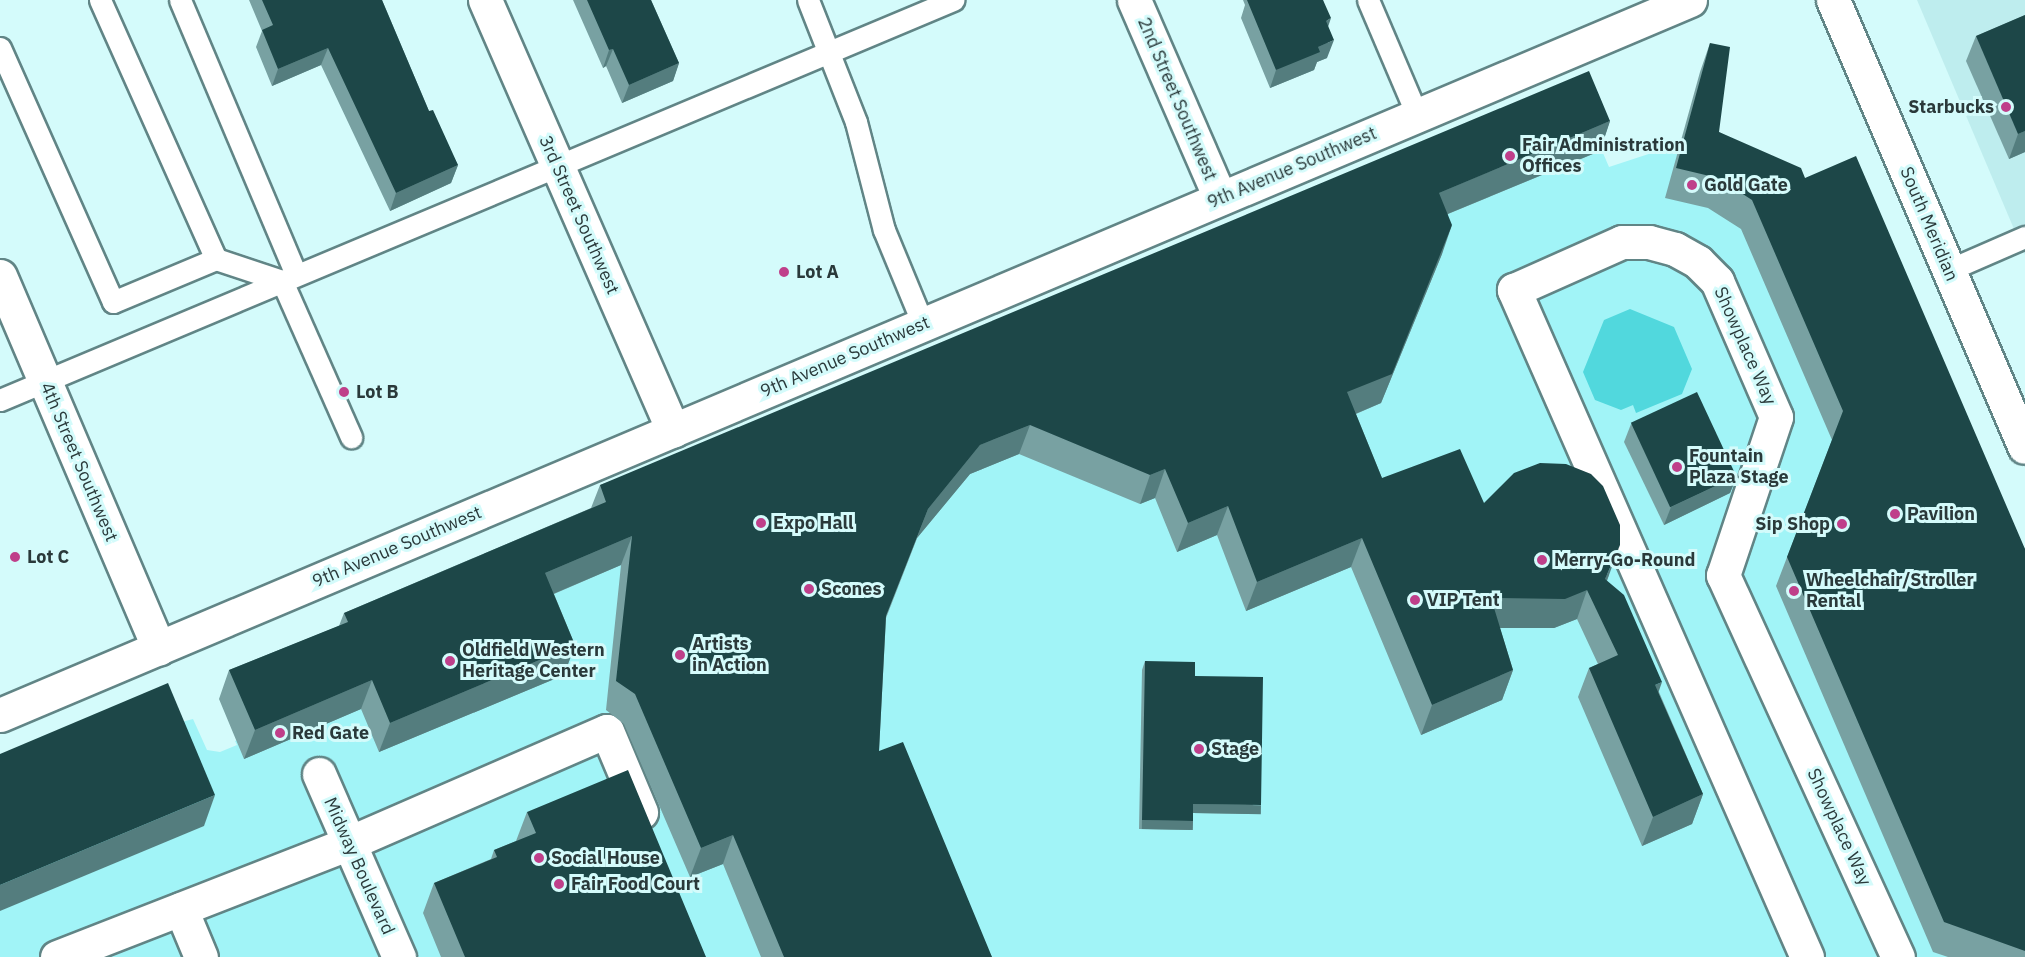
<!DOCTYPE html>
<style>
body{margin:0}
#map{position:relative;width:2025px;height:957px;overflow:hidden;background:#d4fbfb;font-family:"IBM Plex Sans",sans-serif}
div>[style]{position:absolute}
.built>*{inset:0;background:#beedee}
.green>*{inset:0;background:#a1f4f7}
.water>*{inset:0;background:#51d8dd}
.roads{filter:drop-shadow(2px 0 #618586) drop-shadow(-2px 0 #618586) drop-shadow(0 2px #618586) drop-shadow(0 -2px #618586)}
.lane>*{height:21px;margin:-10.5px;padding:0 10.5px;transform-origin:10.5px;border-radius:10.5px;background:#fff}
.street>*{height:33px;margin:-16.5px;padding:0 16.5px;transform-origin:16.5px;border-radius:16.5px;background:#fff}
.primary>*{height:33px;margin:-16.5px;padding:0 16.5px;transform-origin:16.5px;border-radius:16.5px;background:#fff}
.wall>*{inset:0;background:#78a1a2}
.shaded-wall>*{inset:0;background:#547d7e;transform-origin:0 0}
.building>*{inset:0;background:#1d4748;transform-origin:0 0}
.dots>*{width:16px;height:16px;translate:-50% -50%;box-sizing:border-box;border:3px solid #d4fbfb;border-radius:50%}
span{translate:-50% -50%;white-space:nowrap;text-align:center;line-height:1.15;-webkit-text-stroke:6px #d4fbfb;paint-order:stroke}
.street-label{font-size:18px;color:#2a393a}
.poi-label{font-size:18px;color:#2a393a;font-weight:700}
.right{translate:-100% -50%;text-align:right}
.left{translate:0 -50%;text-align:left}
</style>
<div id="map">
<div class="built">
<div style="clip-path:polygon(1917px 0,2025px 0,2025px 255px)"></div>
</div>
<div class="green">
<div style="clip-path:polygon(1578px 95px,1609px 167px,1676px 145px,1696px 146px,1730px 158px,2025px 957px,0 957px,0 770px,193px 719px,207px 750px,220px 752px,237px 745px,235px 741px,321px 704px)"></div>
</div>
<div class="water">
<div style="clip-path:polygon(1630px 309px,1674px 327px,1692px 369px,1682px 394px,1636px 413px,1633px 405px,1621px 410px,1595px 400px,1583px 372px,1604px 320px)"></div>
</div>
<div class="roads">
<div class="lane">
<div style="left:100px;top:0;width:284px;rotate:65.9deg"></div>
<div style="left:216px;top:259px;width:70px;rotate:18.4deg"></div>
<div style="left:282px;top:281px;width:171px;rotate:66.1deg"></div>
<div style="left:180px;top:0;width:298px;rotate:67.1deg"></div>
<div style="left:808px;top:0;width:131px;rotate:68.5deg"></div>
<div style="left:856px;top:122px;width:112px;rotate:75.5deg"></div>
<div style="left:884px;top:230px;width:102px;rotate:67.5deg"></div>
<div style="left:1368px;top:0;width:125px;rotate:66.9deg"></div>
<div style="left:0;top:48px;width:278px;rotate:66deg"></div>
<div style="left:113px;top:302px;width:112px;rotate:-22.7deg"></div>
<div style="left:1949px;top:270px;width:83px;rotate:-23.5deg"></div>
<div style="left:0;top:400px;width:1034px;rotate:-22.77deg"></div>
</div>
<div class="street">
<div style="left:485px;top:0;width:470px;rotate:66.4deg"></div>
<div style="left:1134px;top:0;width:216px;rotate:66.5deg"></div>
<div style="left:0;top:276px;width:405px;rotate:66.9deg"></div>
<div style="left:0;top:715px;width:1835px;rotate:-22.93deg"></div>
<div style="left:319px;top:774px;width:200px;rotate:66.4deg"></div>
<div style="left:181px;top:909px;width:52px;rotate:67.4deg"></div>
<div style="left:57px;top:957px;width:313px;rotate:-21.3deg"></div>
<div style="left:349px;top:843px;width:281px;rotate:-23.5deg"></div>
<div style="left:607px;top:731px;width:88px;rotate:67.2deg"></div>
<div style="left:1807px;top:957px;width:729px;rotate:-113.71deg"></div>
<div style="left:1514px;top:290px;width:118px;rotate:-24deg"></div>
<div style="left:1622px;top:242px;width:27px"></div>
<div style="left:1649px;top:242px;width:27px;rotate:15deg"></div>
<div style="left:1675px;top:249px;width:26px;rotate:29deg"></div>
<div style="left:1698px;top:262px;width:27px;rotate:45deg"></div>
<div style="left:1717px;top:281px;width:148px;rotate:66.5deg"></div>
<div style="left:1776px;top:417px;width:167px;rotate:108.5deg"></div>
<div style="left:1723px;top:575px;width:420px;rotate:65.4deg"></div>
</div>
<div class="primary">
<div style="left:1833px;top:0;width:486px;rotate:66.8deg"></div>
</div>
</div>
<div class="wall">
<div style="clip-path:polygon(249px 0,382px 0,429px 111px,458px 165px,451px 183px,390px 211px,321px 65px,272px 86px,256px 47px,262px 31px)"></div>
<div style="clip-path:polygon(573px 0,651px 0,679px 63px,673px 81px,622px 103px,606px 66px,603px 68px)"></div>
<div style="clip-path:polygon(1243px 0,1323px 0,1328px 26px,1327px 58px,1317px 62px,1314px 70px,1270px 88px,1241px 18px,1245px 5px)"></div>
<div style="clip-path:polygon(2025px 15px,2025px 152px,2009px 159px,1966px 61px,1976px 36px)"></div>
<div style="clip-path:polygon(1710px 43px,1719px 132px,1805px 178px,2025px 549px,2025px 957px,1948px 957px,1933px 952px,1776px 586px,1832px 440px,1741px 229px,1708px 208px,1665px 198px,1700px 72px)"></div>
<div style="clip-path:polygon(1610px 121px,1600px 151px,1448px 214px,1442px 254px,1381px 403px,1356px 414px,1382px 478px,1484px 503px,1609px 575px,1607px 581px,1659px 692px,1703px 794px,1692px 824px,1642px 846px,1578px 697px,1589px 668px,1598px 664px,1577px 619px,1554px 628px,1500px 628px,1513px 670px,1502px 700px,1421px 735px,1351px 567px,1246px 611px,1217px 535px,1177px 552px,1155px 498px,1140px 504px,1019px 454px,970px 474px,917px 538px,886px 618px,879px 751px,992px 957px,761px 957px,723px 864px,690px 877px,624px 724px,606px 710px,621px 565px,554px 594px,575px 645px,564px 675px,379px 752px,361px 709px,244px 759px,219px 699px,229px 670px,339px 626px,344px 613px,591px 508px,600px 485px)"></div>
<div style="clip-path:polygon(1631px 424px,1737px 476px,1730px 493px,1664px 525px,1624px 442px)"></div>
<div style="clip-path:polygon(1145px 661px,1195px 676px,1257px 814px,1193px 813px,1193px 821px,1190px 830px,1139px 829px,1142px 670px)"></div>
<div style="clip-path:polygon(527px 812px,706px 957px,441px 957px,423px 913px,434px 883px,491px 859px,494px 850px,516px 841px)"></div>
</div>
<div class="shaded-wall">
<div style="clip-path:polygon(1331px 18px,1325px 36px,1326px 21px)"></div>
<div style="clip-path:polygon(1334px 40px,1327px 58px,1317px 62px,1314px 70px,1270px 88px,1276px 70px,1318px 47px)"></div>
<div style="clip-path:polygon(328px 48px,321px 65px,272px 86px,278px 69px)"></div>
<div style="clip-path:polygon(613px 49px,606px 66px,603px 68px,609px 50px)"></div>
<div style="clip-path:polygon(679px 63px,673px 81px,622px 103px,629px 85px)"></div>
<div style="clip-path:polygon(1610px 121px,1600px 151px,1428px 222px,1439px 193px)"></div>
<div style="clip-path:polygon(2025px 131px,2025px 152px,2009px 159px,2018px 134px)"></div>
<div style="clip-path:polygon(458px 165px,451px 183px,390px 211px,396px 193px)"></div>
<div style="clip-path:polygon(1452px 225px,1442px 254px,1381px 403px,1336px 422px,1347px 392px)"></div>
<div style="clip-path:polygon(1030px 425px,1019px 454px,970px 474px,917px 538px,875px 646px,928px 509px,980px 445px)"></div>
<div style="clip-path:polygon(1165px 469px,1155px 498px,1140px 504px,1150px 475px)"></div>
<div style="clip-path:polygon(1737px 476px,1730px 493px,1664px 525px,1671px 507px)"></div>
<div style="clip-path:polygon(1228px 506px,1217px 535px,1177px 552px,1188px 523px)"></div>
<div style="clip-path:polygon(632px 536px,621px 565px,534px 602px,545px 573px)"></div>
<div style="clip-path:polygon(1362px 538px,1351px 567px,1246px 611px,1257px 582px)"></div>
<div style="clip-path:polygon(1620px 545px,1609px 575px,1595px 609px,1605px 579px)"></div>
<div style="clip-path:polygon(1587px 590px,1577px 619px,1554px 628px,1480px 628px,1491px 598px)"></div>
<div style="clip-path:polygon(575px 645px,564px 675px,379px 752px,390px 723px)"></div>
<div style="clip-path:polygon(1513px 670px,1502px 700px,1421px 735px,1432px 705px)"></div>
<div style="clip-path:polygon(372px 680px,361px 709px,244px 759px,255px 730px)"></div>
<div style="clip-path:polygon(1662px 682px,1652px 711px,1655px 685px)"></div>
<div style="clip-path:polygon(1703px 794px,1692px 824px,1642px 846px,1653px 817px)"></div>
<div style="clip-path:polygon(215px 795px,204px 826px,0 911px,0 885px)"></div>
<div style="left:1193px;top:804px;width:68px;height:9px;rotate:1deg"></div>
<div style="left:1142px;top:820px;width:51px;height:9px;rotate:1deg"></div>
<div style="clip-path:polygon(733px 835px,723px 864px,690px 877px,701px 848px)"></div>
</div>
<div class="building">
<div style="clip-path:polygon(262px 0,382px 0,429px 111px,433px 110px,458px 165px,396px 193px,328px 48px,278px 69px,262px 30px,273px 25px)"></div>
<div style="clip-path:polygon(587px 0,651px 0,679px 63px,629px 85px,613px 49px,609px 50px)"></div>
<div style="clip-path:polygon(1247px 0,1323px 0,1331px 18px,1326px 21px,1334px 40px,1318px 47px,1320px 52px,1276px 70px)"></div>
<div style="clip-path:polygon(2025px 15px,2025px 131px,2018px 134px,1976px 36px)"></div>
<div style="clip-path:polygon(1710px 43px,1730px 47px,1719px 132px,1801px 168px,1805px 178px,1856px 156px,2025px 549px,2025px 951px,1944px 922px,1787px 557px,1843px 411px,1752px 200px,1718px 178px,1676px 168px)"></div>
<div style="clip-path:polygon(1589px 71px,1610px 121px,1439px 193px,1452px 225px,1392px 374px,1347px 392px,1382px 478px,1460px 449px,1484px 503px,1514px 473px,1540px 463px,1566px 464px,1591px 474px,1603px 486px,1620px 525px,1620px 545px,1605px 579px,1624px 595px,1662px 682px,1655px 685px,1703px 794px,1653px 817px,1589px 668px,1618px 655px,1587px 590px,1565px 599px,1491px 598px,1513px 670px,1432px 705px,1362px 538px,1257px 582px,1228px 506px,1188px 523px,1165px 469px,1150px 475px,1030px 425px,980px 445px,928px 509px,886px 616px,879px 751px,903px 742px,992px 957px,784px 957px,733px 835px,701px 848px,635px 694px,616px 681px,632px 536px,545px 573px,575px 645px,390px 723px,372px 680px,255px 730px,229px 670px,348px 622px,344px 613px,606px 502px,600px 485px)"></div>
<div style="left:1697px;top:392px;width:93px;height:73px;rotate:65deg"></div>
<div style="clip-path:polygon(1145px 661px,1195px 662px,1195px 676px,1263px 677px,1261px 805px,1193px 804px,1193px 821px,1142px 820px)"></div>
<div style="clip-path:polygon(168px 683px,215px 795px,0 885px,0 754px)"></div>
<div style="clip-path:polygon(628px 770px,706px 957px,465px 957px,434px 883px,497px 857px,494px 850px,536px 833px,527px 812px)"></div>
</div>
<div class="dots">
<div style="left:2006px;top:107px;background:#bf3f8a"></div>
<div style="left:1510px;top:156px;background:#bf3f8a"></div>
<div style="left:1692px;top:185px;background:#bf3f8a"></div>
<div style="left:784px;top:272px;background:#bf3f8a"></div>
<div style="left:344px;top:392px;background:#bf3f8a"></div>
<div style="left:1677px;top:467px;background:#bf3f8a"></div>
<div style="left:1895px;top:514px;background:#bf3f8a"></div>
<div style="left:761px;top:523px;background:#bf3f8a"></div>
<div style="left:1842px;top:524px;background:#bf3f8a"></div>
<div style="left:15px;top:557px;background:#bf3f8a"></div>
<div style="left:1542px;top:560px;background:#bf3f8a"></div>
<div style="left:809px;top:589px;background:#bf3f8a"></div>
<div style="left:1794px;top:591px;background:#bf3f8a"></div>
<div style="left:1415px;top:600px;background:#bf3f8a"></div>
<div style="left:680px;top:655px;background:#bf3f8a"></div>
<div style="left:450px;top:661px;background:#bf3f8a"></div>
<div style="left:280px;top:733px;background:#bf3f8a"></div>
<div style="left:1199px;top:749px;background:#bf3f8a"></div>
<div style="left:539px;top:858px;background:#bf3f8a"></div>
<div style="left:559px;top:884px;background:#bf3f8a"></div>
</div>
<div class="street-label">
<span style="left:1177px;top:99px;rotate:67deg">2nd Street Southwest</span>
<span style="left:1292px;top:168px;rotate:-23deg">9th Avenue Southwest</span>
<span style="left:579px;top:215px;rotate:66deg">3rd Street Southwest</span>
<span style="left:1929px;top:224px;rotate:67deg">South Meridian</span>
<span style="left:1745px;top:346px;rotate:66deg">Showplace Way</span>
<span style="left:845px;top:357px;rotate:-23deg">9th Avenue Southwest</span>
<span style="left:79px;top:462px;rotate:67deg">4th Street Southwest</span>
<span style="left:397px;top:547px;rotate:-23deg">9th Avenue Southwest</span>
<span style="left:1839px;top:827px;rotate:65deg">Showplace Way</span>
<span style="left:359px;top:866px;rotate:66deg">Midway Boulevard</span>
</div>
<div class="poi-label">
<span class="right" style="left:1994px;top:107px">Starbucks</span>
<span class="left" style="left:1522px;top:156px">Fair Administration<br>Offices</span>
<span class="left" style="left:1704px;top:185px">Gold Gate</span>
<span class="left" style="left:796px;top:272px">Lot A</span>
<span class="left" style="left:356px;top:392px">Lot B</span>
<span class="left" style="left:1689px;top:467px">Fountain<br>Plaza Stage</span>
<span class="left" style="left:1907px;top:514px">Pavilion</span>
<span class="left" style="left:773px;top:523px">Expo Hall</span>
<span class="right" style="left:1830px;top:524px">Sip Shop</span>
<span class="left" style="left:27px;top:557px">Lot C</span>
<span class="left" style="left:1554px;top:560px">Merry-Go-Round</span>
<span class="left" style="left:1806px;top:591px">Wheelchair/Stroller<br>Rental</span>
<span class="left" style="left:821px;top:589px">Scones</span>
<span class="left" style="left:1427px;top:600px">VIP Tent</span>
<span class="left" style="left:692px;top:655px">Artists<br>in Action</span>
<span class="left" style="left:462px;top:661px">Oldfield Western<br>Heritage Center</span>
<span class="left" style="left:292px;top:733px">Red Gate</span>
<span class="left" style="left:1211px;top:749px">Stage</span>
<span class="left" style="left:551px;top:858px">Social House</span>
<span class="left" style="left:571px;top:884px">Fair Food Court</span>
</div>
</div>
